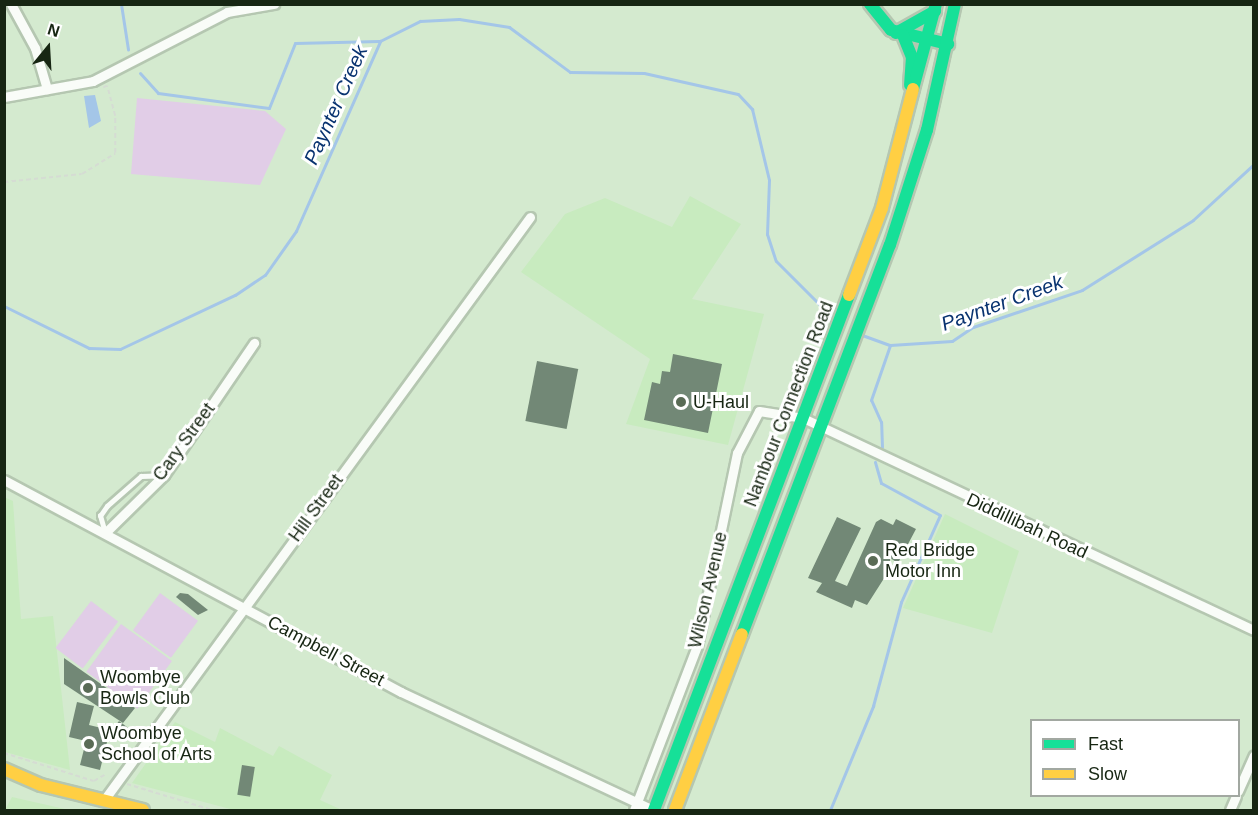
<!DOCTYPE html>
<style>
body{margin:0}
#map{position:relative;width:1258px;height:815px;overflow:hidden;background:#d4eacf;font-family:Arial,sans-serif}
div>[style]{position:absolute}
.built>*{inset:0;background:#c8ebbf}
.green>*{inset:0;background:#e1cde7;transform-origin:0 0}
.water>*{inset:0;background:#a4c6e8}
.stream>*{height:3px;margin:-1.5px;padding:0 1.5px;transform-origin:1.5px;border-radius:1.5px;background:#a4c6e8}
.building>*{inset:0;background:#728876;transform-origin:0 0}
.path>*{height:1.5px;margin-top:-0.75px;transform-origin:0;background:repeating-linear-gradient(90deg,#d5dcd3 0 4.5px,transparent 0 7.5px)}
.roads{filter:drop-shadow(2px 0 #b5c7b1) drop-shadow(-2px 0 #b5c7b1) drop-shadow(0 2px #b5c7b1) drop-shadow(0 -2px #b5c7b1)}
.lane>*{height:4.5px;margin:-2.25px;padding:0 2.25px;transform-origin:2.25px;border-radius:2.25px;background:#f9fcf8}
.street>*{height:9px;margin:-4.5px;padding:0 4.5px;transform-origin:4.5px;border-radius:4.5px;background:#f9fcf8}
.fast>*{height:12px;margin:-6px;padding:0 6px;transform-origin:6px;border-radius:6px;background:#16e098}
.slow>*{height:12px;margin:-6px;padding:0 6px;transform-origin:6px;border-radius:6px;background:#ffcf43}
.dots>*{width:16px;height:16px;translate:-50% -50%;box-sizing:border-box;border:3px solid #fff;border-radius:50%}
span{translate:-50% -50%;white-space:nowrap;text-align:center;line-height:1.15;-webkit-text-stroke:6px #fff;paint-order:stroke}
.poi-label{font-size:18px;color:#172613}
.left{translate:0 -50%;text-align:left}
.street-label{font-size:18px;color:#172613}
.water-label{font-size:20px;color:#093370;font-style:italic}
.frame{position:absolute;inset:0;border:6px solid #172613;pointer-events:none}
.legend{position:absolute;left:1030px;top:719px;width:210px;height:78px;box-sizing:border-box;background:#fff;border:2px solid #a2a8a1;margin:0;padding:8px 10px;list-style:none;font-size:18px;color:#172613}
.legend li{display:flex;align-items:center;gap:12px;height:30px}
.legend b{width:30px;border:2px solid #a2a8a1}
.north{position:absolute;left:18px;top:18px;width:60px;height:60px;-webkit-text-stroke:4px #fff;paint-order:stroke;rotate:18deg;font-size:16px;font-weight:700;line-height:24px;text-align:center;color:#172613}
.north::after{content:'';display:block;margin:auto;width:21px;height:27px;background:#172613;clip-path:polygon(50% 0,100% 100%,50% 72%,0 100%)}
</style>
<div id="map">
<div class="built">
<div style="clip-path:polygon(690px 196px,741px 224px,692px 299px,764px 314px,728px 445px,626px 424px,650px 359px,521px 272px,565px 214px,605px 198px,672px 227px)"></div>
<div style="clip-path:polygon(4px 497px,13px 501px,21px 619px,53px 616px,70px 770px,5px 752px)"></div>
<div style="clip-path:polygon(945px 514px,1019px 551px,992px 633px,903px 608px)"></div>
<div style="clip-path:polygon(175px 722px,215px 742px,220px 728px,273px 756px,279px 746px,332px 775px,320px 800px,342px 810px,234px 810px,132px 783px)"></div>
<div style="clip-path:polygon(12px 797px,69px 810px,5px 810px)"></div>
</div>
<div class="green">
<div style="clip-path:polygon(137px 98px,265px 111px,286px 129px,260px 185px,131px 174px)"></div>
<div style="left:160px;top:593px;width:47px;height:46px;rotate:36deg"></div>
<div style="left:91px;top:601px;width:34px;height:59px;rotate:37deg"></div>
<div style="left:121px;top:624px;width:63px;height:59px;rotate:36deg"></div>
</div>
<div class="water">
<div style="clip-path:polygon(95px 95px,101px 121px,89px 128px,84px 96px)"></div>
</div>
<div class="stream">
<div style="left:121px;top:4px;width:46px;rotate:81.2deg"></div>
<div style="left:140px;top:73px;width:27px;rotate:48deg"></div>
<div style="left:158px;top:93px;width:112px;rotate:7.7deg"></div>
<div style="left:269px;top:108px;width:70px;rotate:-68.2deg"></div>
<div style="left:295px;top:43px;width:84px;rotate:-1.4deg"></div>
<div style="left:4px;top:306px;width:95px;rotate:26.3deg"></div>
<div style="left:89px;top:348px;width:31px;rotate:2deg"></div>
<div style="left:120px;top:349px;width:127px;rotate:-25.2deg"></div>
<div style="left:235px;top:295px;width:36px;rotate:-34deg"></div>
<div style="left:265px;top:275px;width:54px;rotate:-54.8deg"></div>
<div style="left:296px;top:231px;width:208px;rotate:-66.1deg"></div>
<div style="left:380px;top:41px;width:45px;rotate:-26.6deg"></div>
<div style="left:420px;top:21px;width:39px;rotate:-3deg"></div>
<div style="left:459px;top:19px;width:51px;rotate:9.1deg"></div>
<div style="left:509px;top:27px;width:76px;rotate:36.4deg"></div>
<div style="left:570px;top:72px;width:74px;rotate:0.8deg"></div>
<div style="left:644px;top:73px;width:96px;rotate:12.6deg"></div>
<div style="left:738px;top:94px;width:21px;rotate:47deg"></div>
<div style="left:752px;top:109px;width:73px;rotate:76.5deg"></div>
<div style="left:769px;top:180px;width:54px;rotate:92.1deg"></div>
<div style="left:767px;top:234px;width:28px;rotate:72deg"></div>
<div style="left:776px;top:261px;width:81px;rotate:45deg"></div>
<div style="left:862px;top:335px;width:30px;rotate:20deg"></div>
<div style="left:890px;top:345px;width:62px;rotate:-3.7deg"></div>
<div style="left:952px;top:341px;width:25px;rotate:-34deg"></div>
<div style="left:973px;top:327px;width:115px;rotate:-18.7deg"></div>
<div style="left:1082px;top:290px;width:131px;rotate:-32.2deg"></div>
<div style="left:1193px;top:220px;width:83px;rotate:-42.6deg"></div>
<div style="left:882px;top:447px;width:25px;rotate:-92deg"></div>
<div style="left:881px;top:422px;width:24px;rotate:-114deg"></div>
<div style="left:871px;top:400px;width:58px;rotate:-70.9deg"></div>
<div style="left:830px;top:810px;width:113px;rotate:-67.5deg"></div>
<div style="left:873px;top:706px;width:108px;rotate:-74.9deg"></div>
<div style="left:901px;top:602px;width:95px;rotate:-65.9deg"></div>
<div style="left:940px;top:515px;width:67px;rotate:-151.5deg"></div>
<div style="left:881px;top:483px;width:22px;rotate:-106deg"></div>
</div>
<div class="building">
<div style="clip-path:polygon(673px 354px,722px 364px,708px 433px,644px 420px,652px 382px,660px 384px,662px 371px,670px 372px)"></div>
<div style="left:537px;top:361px;width:42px;height:61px;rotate:11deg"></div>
<div style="clip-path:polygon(837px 517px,861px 528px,835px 581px,847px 586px,876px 522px,881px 519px,893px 525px,896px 519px,916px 529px,898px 563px,890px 558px,890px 569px,867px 605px,855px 600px,852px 608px,816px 592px,822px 583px,808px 578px)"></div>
<div style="clip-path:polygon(180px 593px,188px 594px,208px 610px,198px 615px,176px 597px)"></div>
<div style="clip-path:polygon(64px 658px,135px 708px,123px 723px,64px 684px)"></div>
<div style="clip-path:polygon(77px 702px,94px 706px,89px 725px,110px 730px,100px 770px,80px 765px,86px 741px,69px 737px)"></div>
<div style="left:119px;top:721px;width:15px;height:9px;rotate:37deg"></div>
<div style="left:242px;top:765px;width:13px;height:30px;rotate:9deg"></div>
</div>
<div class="path">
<div style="left:4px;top:182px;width:78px;rotate:-5.9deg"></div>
<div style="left:82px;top:174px;width:39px;rotate:-32deg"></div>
<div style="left:115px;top:153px;width:37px;rotate:-90deg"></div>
<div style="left:115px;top:116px;width:31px;rotate:-105deg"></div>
<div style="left:107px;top:86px;width:4px;rotate:153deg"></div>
<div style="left:4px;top:753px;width:94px;rotate:17.3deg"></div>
<div style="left:94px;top:781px;width:14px;rotate:-30deg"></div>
<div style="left:127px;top:784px;width:89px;rotate:17deg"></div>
</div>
<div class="roads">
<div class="lane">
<div style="left:105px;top:533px;width:18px;rotate:-106deg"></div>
<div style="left:100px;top:516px;width:12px;rotate:-55deg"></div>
<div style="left:107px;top:506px;width:45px;rotate:-41.4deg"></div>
<div style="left:141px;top:476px;width:23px;rotate:-2deg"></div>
</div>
<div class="street">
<div style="left:11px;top:4px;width:50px;rotate:61.4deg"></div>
<div style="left:35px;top:48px;width:43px;rotate:73.7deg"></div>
<div style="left:4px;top:97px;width:90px;rotate:-10.2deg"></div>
<div style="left:93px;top:81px;width:151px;rotate:-27.2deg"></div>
<div style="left:227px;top:12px;width:48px;rotate:-9.7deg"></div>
<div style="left:4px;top:480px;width:450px;rotate:28.1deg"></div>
<div style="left:401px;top:692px;width:278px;rotate:25.1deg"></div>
<div style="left:105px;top:533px;width:83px;rotate:-44.5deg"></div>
<div style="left:164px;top:475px;width:160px;rotate:-55.7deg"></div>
<div style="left:1238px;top:791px;width:39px;rotate:-66deg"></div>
<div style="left:104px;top:800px;width:722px;rotate:-53.84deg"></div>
<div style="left:634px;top:810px;width:176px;rotate:-69deg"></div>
<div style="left:697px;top:646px;width:197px;rotate:-78.3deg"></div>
<div style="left:737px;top:453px;width:47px;rotate:-62.4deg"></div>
<div style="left:759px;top:411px;width:45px;rotate:9deg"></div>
<div style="left:803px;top:418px;width:498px;rotate:25.2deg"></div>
<div style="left:1230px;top:810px;width:15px;rotate:-67deg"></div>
</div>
<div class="fast">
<div style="left:870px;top:4px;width:33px;rotate:51deg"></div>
<div style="left:891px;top:30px;width:59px;rotate:13.8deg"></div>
<div style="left:896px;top:33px;width:45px;rotate:-29.4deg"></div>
<div style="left:903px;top:35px;width:24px;rotate:68deg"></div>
<div style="left:912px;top:57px;width:28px;rotate:94deg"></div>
<div style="left:913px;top:89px;width:88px;rotate:-74.9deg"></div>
<div style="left:742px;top:634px;width:416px;rotate:-69.2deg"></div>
<div style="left:890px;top:245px;width:121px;rotate:-72.2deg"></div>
<div style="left:927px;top:130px;width:129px;rotate:-77.5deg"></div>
<div style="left:654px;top:810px;width:551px;rotate:-69.26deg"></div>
</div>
<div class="slow">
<div style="left:849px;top:295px;width:93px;rotate:-69.2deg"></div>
<div style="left:882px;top:208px;width:123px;rotate:-75.4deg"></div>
<div style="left:4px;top:769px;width:40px;rotate:23.4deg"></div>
<div style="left:41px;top:785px;width:105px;rotate:13.8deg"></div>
<div style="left:675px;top:810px;width:188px;rotate:-69.2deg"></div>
</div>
</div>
<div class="dots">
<div style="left:681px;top:402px;background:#596b55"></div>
<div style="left:873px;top:561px;background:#596b55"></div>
<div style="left:88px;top:688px;background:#596b55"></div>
<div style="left:89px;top:744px;background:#596b55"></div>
</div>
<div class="poi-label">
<span class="left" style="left:693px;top:402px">U-Haul</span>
<span class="left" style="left:885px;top:561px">Red Bridge<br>Motor Inn</span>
<span class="left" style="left:100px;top:688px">Woombye<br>Bowls Club</span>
<span class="left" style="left:101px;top:744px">Woombye<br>School of Arts</span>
</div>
<div class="street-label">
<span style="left:789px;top:404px;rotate:-69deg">Nambour Connection Road</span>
<span style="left:184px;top:442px;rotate:-54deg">Cary Street</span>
<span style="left:316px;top:508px;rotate:-54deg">Hill Street</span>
<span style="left:1027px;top:526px;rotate:25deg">Diddillibah Road</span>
<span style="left:708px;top:590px;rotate:-77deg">Wilson Avenue</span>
<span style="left:326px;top:651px;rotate:28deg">Campbell Street</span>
</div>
<div class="water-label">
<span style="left:336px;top:105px;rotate:-66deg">Paynter Creek</span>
<span style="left:1002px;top:303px;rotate:-20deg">Paynter Creek</span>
</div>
<div class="frame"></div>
<ul class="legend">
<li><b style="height:8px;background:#16e098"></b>Fast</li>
<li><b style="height:8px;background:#ffcf43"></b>Slow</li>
</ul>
<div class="north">N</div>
</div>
